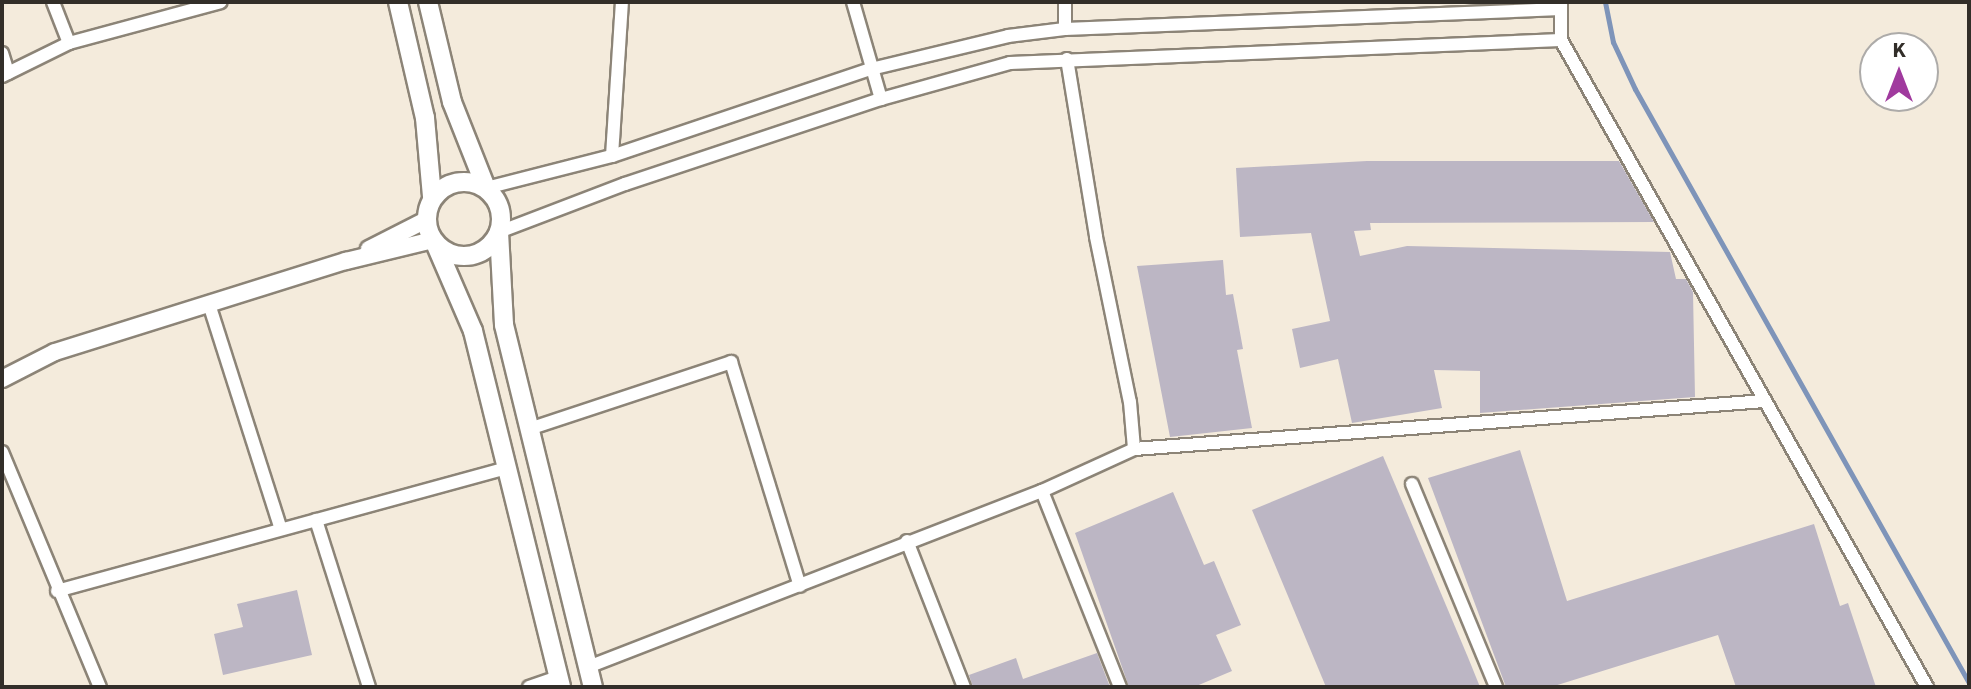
<!DOCTYPE html>
<style>
body{margin:0}
#map{position:relative;width:1971px;height:689px;overflow:hidden;background:#f4ebdc;font-family:"Source Sans 3",sans-serif}
div>[style]{position:absolute}
.stream>*{height:5px;margin:-2.5px;padding:0 2.5px;transform-origin:2.5px;border-radius:2.5px;background:#7e94b9}
.building>*{inset:0;background:#bcb6c4}
.roads{filter:drop-shadow(2px 0 #8c8477) drop-shadow(-2px 0 #8c8477) drop-shadow(0 2px #8c8477) drop-shadow(0 -2px #8c8477)}
.minor>*{height:12px;margin:-6px;padding:0 6px;transform-origin:6px;border-radius:6px;background:#fff}
.tertiary>*{height:16px;margin:-8px;padding:0 8px;transform-origin:8px;border-radius:8px;background:#fff}
.secondary>*{height:18px;margin:-9px;padding:0 9px;transform-origin:9px;border-radius:9px;background:#fff}
.secondary>.ring{margin:-9px;padding:0;box-sizing:content-box;background:none;border:18px solid #fff;border-radius:50%}
span{translate:-50% -50%;white-space:nowrap;text-align:center;line-height:1.15;-webkit-text-stroke:7px #fff;paint-order:stroke}
.frame{position:absolute;inset:0;border:4px solid #322e29;pointer-events:none}
.north{position:absolute;left:1859px;top:32px;width:80px;height:80px;box-sizing:border-box;background:#fff;border:2px solid #adaba9;border-radius:50%;rotate:0deg;font-size:22px;font-weight:700;line-height:32px;text-align:center;color:#322e29}
.north::after{content:'';display:block;margin:auto;width:28px;height:36px;background:#a03a9e;clip-path:polygon(50% 0,100% 100%,50% 72%,0 100%)}
</style>
<div id="map">
<div class="stream">
<div style="left:1605px;top:2px;width:41px;rotate:78.7deg"></div>
<div style="left:1613px;top:42px;width:52px;rotate:64.9deg"></div>
<div style="left:1635px;top:89px;width:681px;rotate:60.65deg"></div>
</div>
<div class="building">
<div style="clip-path:polygon(1367px 161px,1619px 161px,1654px 222px,1370px 223px,1371px 230px,1354px 231px,1360px 256px,1407px 246px,1670px 252px,1676px 279px,1686px 279px,1693px 292px,1695px 397px,1480px 413px,1480px 371px,1434px 370px,1442px 408px,1352px 423px,1338px 359px,1300px 368px,1292px 329px,1330px 321px,1311px 233px,1240px 237px,1236px 168px)"></div>
<div style="clip-path:polygon(1223px 260px,1226px 295px,1233px 294px,1243px 349px,1237px 350px,1252px 428px,1170px 437px,1137px 266px)"></div>
<div style="clip-path:polygon(1520px 450px,1567px 601px,1814px 524px,1840px 606px,1848px 603px,1876px 687px,1736px 687px,1718px 635px,1551px 687px,1506px 687px,1428px 478px)"></div>
<div style="clip-path:polygon(1383px 456px,1467px 655px,1480px 687px,1326px 687px,1252px 510px)"></div>
<div style="clip-path:polygon(1173px 492px,1204px 565px,1214px 561px,1241px 625px,1216px 635px,1232px 671px,1194px 687px,1129px 687px,1075px 533px)"></div>
<div style="clip-path:polygon(297px 590px,312px 655px,223px 675px,214px 634px,243px 627px,237px 604px)"></div>
<div style="clip-path:polygon(1097px 653px,1110px 687px,973px 687px,969px 675px,1016px 658px,1023px 679px)"></div>
</div>
<div class="roads">
<div class="minor">
<div style="left:53px;top:2px;width:44px;rotate:68.7deg"></div>
<div style="left:853px;top:2px;width:101px;rotate:73.9deg"></div>
<div style="left:1065px;top:2px;width:27px;rotate:90deg"></div>
<div style="left:1561px;top:2px;width:38px;rotate:90deg"></div>
<div style="left:1561px;top:40px;width:743px;rotate:60.5deg"></div>
<div style="left:2px;top:53px;width:21px;rotate:73deg"></div>
<div style="left:1067px;top:59px;width:180px;rotate:80.7deg"></div>
<div style="left:1096px;top:237px;width:168px;rotate:78.4deg"></div>
<div style="left:1130px;top:402px;width:47px;rotate:85.1deg"></div>
<div style="left:2px;top:76px;width:75px;rotate:-26.2deg"></div>
<div style="left:69px;top:43px;width:157px;rotate:-15.1deg"></div>
<div style="left:612px;top:156px;width:154px;rotate:-86.3deg"></div>
<div style="left:486px;top:188px;width:130px;rotate:-14.3deg"></div>
<div style="left:612px;top:156px;width:273px;rotate:-18.6deg"></div>
<div style="left:871px;top:69px;width:141px;rotate:-13.5deg"></div>
<div style="left:1008px;top:36px;width:57px;rotate:-7deg"></div>
<div style="left:1065px;top:29px;width:496px;rotate:-2.3deg"></div>
<div style="left:499px;top:232px;width:135px;rotate:-20.9deg"></div>
<div style="left:625px;top:184px;width:270px;rotate:-18.4deg"></div>
<div style="left:881px;top:99px;width:134px;rotate:-15.6deg"></div>
<div style="left:1010px;top:63px;width:551px;rotate:-2.39deg"></div>
<div style="left:209px;top:304px;width:236px;rotate:72.3deg"></div>
<div style="left:529px;top:429px;width:213px;rotate:-18.3deg"></div>
<div style="left:731px;top:362px;width:234px;rotate:72.9deg"></div>
<div style="left:2px;top:452px;width:255px;rotate:67.4deg"></div>
<div style="left:1412px;top:484px;width:220px;rotate:67.5deg"></div>
<div style="left:1042px;top:491px;width:211px;rotate:68.3deg"></div>
<div style="left:316px;top:520px;width:175px;rotate:72.4deg"></div>
<div style="left:907px;top:541px;width:157px;rotate:68.7deg"></div>
<div style="left:57px;top:591px;width:466px;rotate:-15.3deg"></div>
<div style="left:588px;top:667px;width:487px;rotate:-21.2deg"></div>
<div style="left:1042px;top:491px;width:101px;rotate:-24.5deg"></div>
<div style="left:1134px;top:449px;width:633px;rotate:-4.35deg"></div>
<div style="left:529px;top:687px;width:31px;rotate:-19deg"></div>
</div>
<div class="tertiary">
<div style="left:369px;top:249px;width:64px;rotate:-27deg"></div>
<div style="left:2px;top:379px;width:59px;rotate:-27deg"></div>
<div style="left:55px;top:352px;width:305px;rotate:-17.4deg"></div>
<div style="left:346px;top:261px;width:89px;rotate:-13.6deg"></div>
</div>
<div class="secondary">
<div style="left:398px;top:2px;width:119px;rotate:76.9deg"></div>
<div style="left:425px;top:118px;width:79px;rotate:84.9deg"></div>
<div style="left:428px;top:2px;width:103px;rotate:76.5deg"></div>
<div style="left:452px;top:102px;width:92px;rotate:68.4deg"></div>
<div class="ring" style="left:427px;top:182px;width:56px;height:56px"></div>
<div style="left:499px;top:232px;width:93px;rotate:86.9deg"></div>
<div style="left:504px;top:325px;width:373px;rotate:76.2deg"></div>
<div style="left:435px;top:243px;width:96px;rotate:66.6deg"></div>
<div style="left:473px;top:331px;width:367px;rotate:76.1deg"></div>
</div>
</div>
<div class="frame"></div>
<div class="north">K</div>
</div>
